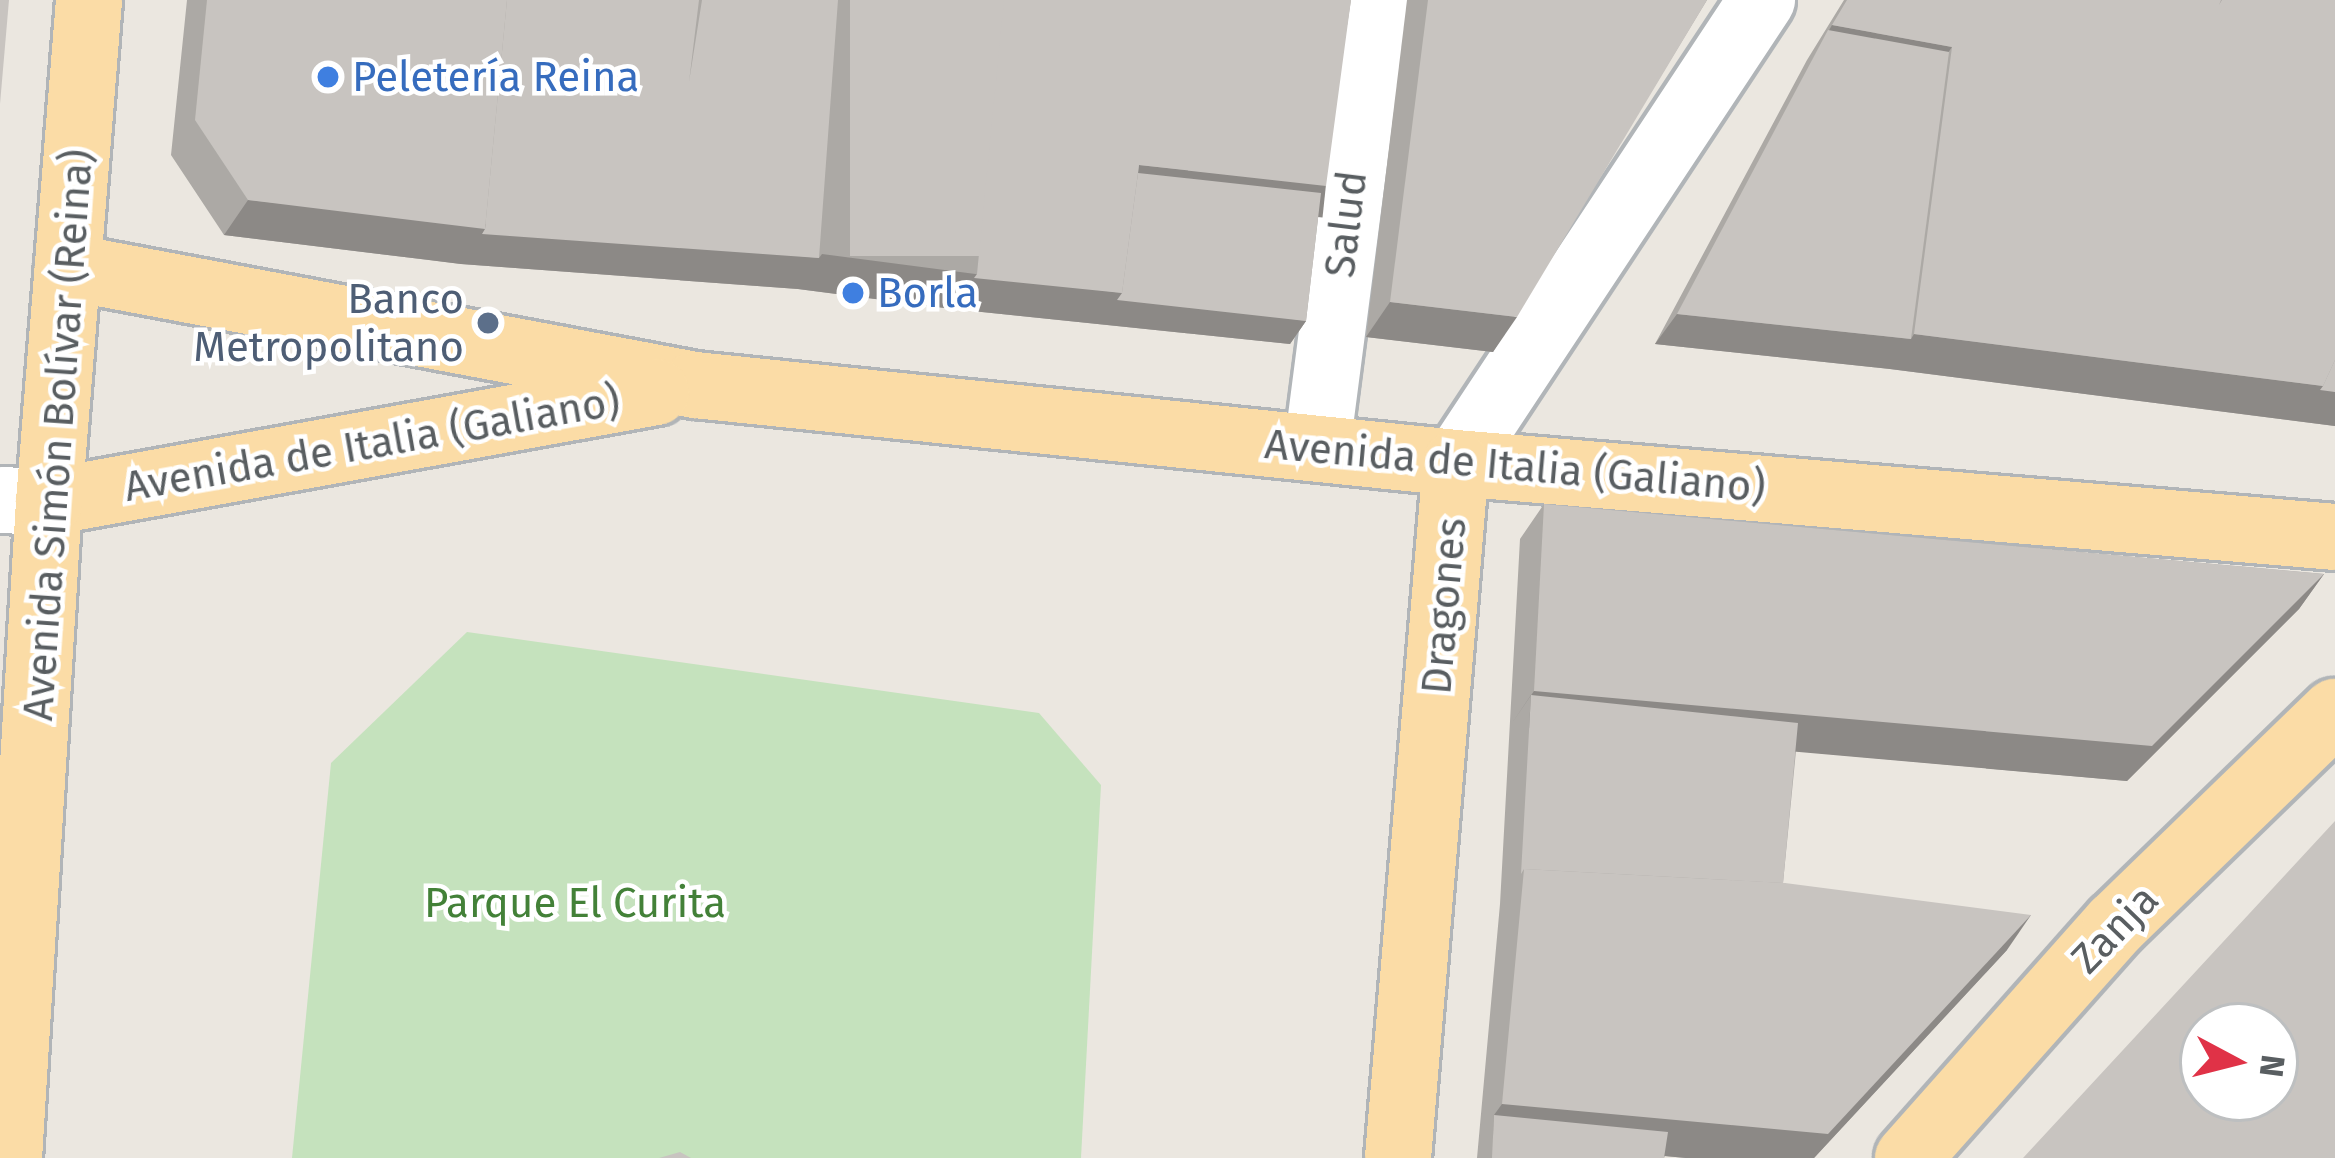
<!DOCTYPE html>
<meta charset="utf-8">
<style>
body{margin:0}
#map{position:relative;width:2335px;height:1158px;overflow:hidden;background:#ebe7e0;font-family:"Fira Sans",sans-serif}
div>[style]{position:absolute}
.green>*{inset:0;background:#c5e2bd}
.roads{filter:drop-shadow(3px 0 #b1b5b8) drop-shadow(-3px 0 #b1b5b8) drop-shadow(0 3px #b1b5b8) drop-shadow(0 -3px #b1b5b8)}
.minor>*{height:66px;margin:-33px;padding:0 33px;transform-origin:33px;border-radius:33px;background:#fff}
.major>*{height:66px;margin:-33px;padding:0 33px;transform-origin:33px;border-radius:33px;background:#fbdca6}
.wall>*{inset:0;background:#aca9a5}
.shaded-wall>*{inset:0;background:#8c8986;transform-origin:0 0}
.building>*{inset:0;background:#c8c4c0;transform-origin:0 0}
.dots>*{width:33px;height:33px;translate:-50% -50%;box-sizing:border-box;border:6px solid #fff;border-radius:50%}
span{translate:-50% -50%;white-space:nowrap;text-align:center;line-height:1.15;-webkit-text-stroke:9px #fff;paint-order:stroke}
.shop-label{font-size:42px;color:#366cbe}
.left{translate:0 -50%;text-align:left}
.street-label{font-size:42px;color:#595e61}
.service-label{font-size:42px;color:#4e5e75}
.right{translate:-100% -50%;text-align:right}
.park-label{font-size:42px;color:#438138}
.north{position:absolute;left:2179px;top:1002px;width:120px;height:120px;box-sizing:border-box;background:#fff;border:3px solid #bdbfc0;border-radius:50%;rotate:97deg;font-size:33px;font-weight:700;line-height:48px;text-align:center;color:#595e61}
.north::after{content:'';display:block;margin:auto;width:42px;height:54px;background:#e03247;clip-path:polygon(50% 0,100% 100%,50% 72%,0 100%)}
</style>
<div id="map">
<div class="green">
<div style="clip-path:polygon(467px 632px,1039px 713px,1101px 785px,1081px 1158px,292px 1158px,331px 763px)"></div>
</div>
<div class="roads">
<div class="minor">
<div style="left:1317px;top:448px;width:452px;rotate:-82.6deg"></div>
<div style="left:1456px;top:463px;width:555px;rotate:-56.54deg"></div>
<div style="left:0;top:500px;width:49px;rotate:2.3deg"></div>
</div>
<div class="major">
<div style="left:68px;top:267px;width:638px;rotate:10.66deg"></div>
<div style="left:695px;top:385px;width:765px;rotate:5.85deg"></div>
<div style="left:1456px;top:463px;width:882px;rotate:4.81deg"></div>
<div style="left:49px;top:502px;width:617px;rotate:-10.27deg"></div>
<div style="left:9px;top:1158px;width:657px;rotate:-86.51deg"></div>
<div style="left:49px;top:502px;width:504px;rotate:-85.44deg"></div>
<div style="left:1398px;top:1158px;width:697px;rotate:-85.23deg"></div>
<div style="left:1908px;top:1158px;width:313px;rotate:-48.4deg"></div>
<div style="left:2116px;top:924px;width:305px;rotate:-44.1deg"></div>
</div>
</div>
<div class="wall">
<div style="clip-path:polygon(187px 0,1351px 0,1321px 193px,1306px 321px,1290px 344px,953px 309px,798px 289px,461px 264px,224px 235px,171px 155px)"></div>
<div style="clip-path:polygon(1407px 0,1707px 0,1493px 352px,1366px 337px)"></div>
<div style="clip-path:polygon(1844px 0,2335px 0,2335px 426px,1890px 369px,1655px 344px,1807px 60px)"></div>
<div style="clip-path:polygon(1544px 504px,2324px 574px,2299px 609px,2127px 781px,1796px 751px,1783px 883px,2007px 950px,1814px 1158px,1686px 1158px,1665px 1156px,1664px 1158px,1477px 1158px,1500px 904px,1520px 539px)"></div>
</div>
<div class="shaded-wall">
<div style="clip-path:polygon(1832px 25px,1952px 47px,1928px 82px,1812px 61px)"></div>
<div style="left:1139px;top:165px;width:188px;height:33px;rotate:6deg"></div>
<div style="clip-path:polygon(248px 200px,819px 258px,822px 254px,1122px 293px,1306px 321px,1290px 344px,953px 309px,798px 289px,461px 264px,224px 235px)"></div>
<div style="clip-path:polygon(1390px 302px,1517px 317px,1493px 352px,1366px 337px)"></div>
<div style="clip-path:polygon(1677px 314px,1911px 339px,1914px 334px,2323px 386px,2335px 392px,2335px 426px,1890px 369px,1655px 344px)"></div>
<div style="clip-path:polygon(2324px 574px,2299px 609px,2127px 781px,1529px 728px,1531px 695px,1510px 726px,1534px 691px)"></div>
<div style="clip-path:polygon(2031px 915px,2007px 950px,1814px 1158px,1686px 1158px,1493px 1140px,1494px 1115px,1502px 1104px)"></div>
</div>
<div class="building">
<div style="clip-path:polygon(0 0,9px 0,0 104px)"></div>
<div style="clip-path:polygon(207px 0,507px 0,485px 229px,248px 200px,195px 120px)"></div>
<div style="clip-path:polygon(507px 0,699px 0,689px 82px,702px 0,838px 0,819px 258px,482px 234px,485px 229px)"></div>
<div style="left:850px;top:0;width:154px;height:256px"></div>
<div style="clip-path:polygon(1004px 0,1351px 0,1326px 186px,1139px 165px,1122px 293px,974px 278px,977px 274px)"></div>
<div style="clip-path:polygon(1428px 0,1707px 0,1517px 317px,1390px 302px)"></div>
<div style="clip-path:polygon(1847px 0,2221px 0,2219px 5px,2222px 0,2335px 0,2335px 360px,2323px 386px,1914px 334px,1952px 47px,1832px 25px)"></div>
<div style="clip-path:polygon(1828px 30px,1949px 52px,1911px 339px,1677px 314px)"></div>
<div style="clip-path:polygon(1138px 173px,1321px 193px,1306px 321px,1117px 300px,1122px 293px)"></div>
<div style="clip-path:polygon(2335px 360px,2335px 392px,2320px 390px,2323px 386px)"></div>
<div style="clip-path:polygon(1544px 504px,2324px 574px,2152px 746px,1534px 691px)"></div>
<div style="clip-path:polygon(1531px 695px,1798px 723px,1783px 883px,1524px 869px,1521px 874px)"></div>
<div style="clip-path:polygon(evenodd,2335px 821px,2335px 1158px,2023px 1158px,2335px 821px,2203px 1026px,2275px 1026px,2275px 1098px,2203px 1098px,2203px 1026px)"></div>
<div style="clip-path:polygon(1524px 869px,1785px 883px,2031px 915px,1828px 1134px,1502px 1104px)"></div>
<div style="clip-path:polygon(1494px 1115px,1668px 1132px,1664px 1158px,1492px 1158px)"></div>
<div style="clip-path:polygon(680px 1152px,691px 1158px,659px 1158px)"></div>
</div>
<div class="dots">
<div style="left:328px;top:77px;background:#3f7fe0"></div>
<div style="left:853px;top:293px;background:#3f7fe0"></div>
<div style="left:488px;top:323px;background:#5c6f8a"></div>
</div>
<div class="shop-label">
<span class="left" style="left:352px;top:77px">Peletería Reina</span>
<span class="left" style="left:877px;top:293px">Borla</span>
</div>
<div class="street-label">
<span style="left:1346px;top:224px;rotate:-83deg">Salud</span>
<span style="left:58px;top:435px;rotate:-86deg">Avenida Simón Bolívar (Reina)</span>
<span style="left:372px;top:444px;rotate:-10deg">Avenida de Italia (Galiano)</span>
<span style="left:1515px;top:466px;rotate:5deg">Avenida de Italia (Galiano)</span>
<span style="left:1444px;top:606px;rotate:-85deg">Dragones</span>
<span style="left:2115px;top:929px;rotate:-46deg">Zanja</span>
</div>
<div class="service-label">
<span class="right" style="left:464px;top:323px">Banco<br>Metropolitano</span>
</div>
<div class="park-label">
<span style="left:575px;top:903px">Parque El Curita</span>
</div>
<div class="north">N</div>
</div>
